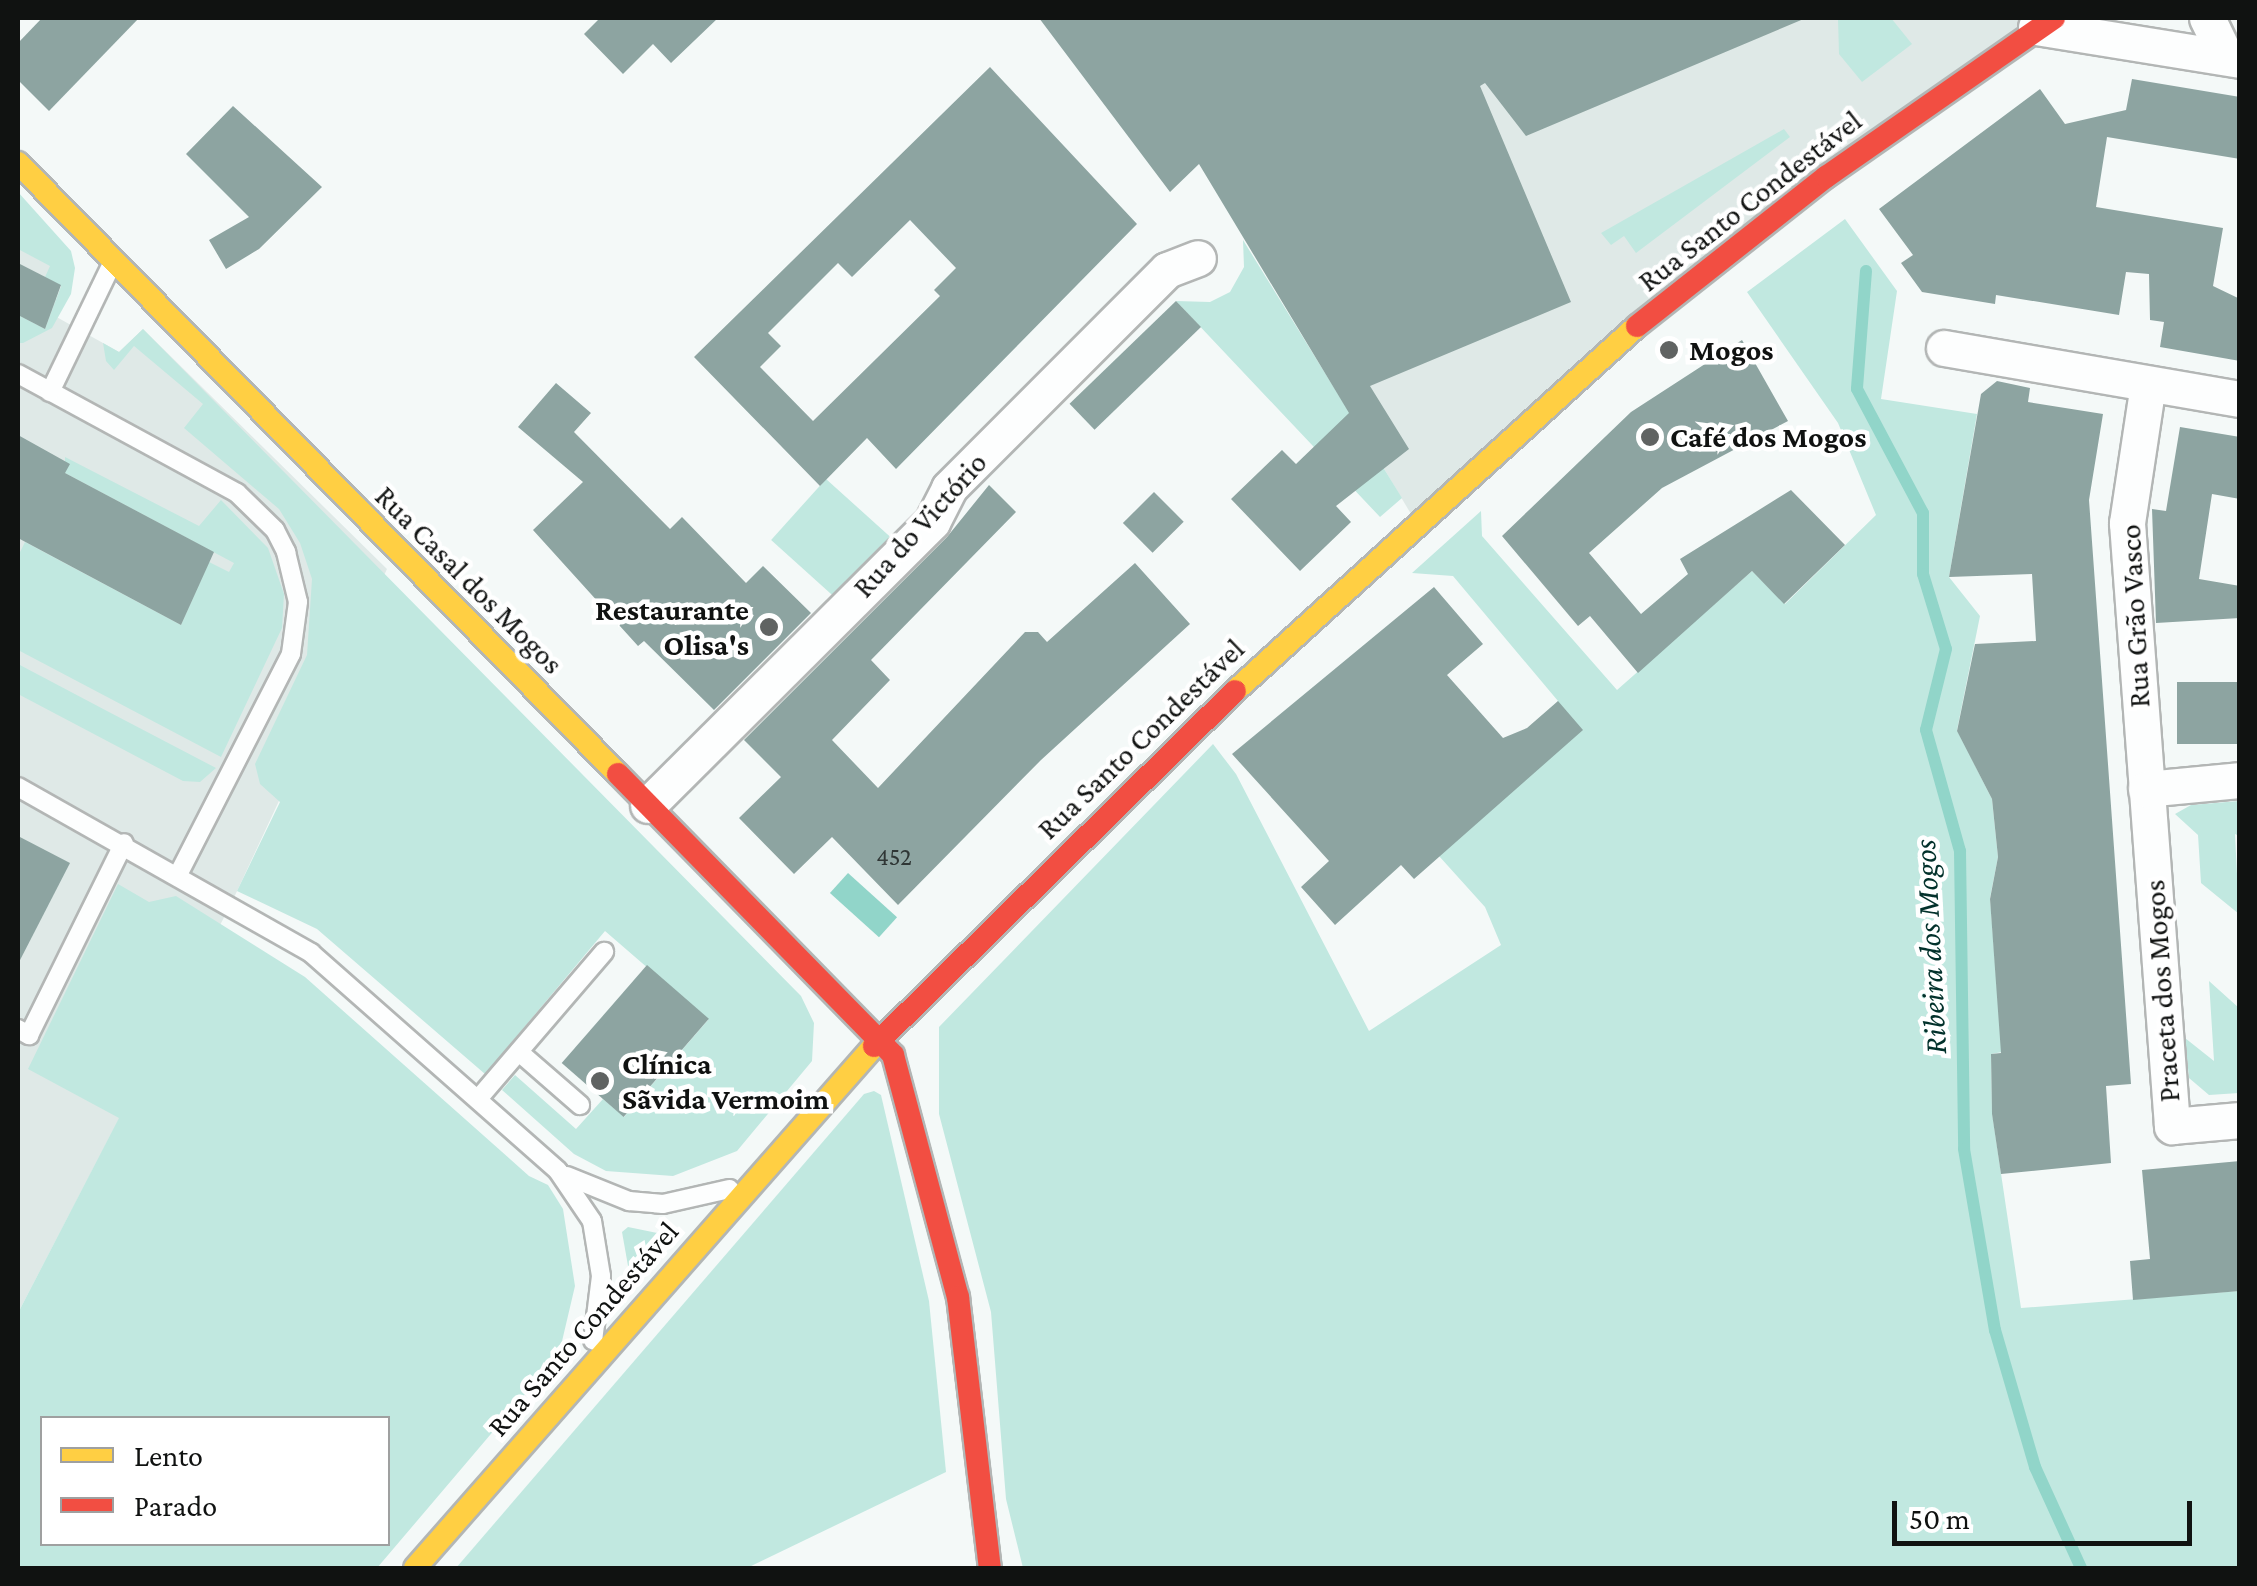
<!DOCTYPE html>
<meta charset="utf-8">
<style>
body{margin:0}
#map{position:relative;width:2257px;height:1586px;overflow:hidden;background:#f4f9f8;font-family:"Crimson Pro",serif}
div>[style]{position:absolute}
.built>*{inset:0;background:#dfe9e7}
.green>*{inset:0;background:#c1e8e0;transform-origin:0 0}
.water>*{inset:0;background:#91d5c9;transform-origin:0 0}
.stream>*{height:12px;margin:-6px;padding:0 6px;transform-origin:6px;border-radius:6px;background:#91d5c9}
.building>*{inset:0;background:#8da4a1;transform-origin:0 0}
.roads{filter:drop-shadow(2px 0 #b3b6b5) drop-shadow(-2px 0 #b3b6b5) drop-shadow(0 2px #b3b6b5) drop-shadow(0 -2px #b3b6b5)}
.lane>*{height:18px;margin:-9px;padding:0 9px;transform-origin:9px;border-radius:9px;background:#fdfefe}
.street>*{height:35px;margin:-17.5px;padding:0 17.5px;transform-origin:17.5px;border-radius:17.5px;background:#fdfefe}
.slow>*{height:22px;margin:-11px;padding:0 11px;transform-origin:11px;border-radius:11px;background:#ffcf43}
.jam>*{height:22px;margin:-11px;padding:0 11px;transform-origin:11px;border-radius:11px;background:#f24e42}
.dots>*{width:28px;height:28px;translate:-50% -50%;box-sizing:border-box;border:5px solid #fff;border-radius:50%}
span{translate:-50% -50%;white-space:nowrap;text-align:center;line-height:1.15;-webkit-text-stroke:9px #fff;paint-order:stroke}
.number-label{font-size:25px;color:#2f3635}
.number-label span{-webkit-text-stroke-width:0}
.street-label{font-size:30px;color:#101211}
.poi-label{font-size:30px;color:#101211;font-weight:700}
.left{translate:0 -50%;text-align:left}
.right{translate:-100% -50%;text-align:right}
.water-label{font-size:32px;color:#02312b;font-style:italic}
.frame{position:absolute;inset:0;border:20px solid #101211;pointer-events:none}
.legend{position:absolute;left:40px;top:1416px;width:350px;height:130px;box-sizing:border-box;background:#fff;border:2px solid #9fa0a0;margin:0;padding:12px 18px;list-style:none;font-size:30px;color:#101211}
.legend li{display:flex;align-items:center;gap:20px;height:50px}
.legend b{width:50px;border:2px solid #9fa0a0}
.scale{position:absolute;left:1892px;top:1501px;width:300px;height:45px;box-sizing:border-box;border:5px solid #101211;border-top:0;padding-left:12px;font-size:30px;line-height:35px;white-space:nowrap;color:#101211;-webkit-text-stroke:8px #fff;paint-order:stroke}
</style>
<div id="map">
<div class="built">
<div style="clip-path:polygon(1115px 18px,2039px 18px,1414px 519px)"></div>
<div style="clip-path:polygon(18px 192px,63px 263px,53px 315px,119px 352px,143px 329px,387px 569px,231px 904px,18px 1313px)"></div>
</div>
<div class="green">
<div style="clip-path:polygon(1838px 18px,1891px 18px,1912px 44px,1862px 82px,1839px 54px)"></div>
<div style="clip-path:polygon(1784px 129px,1790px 137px,1636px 253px,1624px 236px,1611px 245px,1601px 233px)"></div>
<div style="clip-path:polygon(18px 192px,71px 251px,75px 268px,71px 294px,52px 328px,23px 343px,18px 343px,18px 308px,20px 316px,45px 329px,61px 286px,45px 277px,50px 266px,18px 249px)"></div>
<div style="clip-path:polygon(1845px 219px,1897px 291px,1881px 399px,1977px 414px,1949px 577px,1980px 616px,1957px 730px,1992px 799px,1998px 857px,1990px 898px,2002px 1052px,1991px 1054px,1992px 1113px,2021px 1308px,2239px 1291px,2239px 1568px,1023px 1568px,1006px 1499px,991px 1312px,939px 1114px,939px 1027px,1213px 744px,1236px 774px,1369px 1031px,1501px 945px,1485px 907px,1439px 856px,1558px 701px,1453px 576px,1412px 573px,1481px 511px,1482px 536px,1617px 690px,1752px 571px,1785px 604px,1876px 515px,1838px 423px,1747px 292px)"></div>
<div style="clip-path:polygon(1243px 240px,1402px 498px,1380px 517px,1176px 301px,1210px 302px,1230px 292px,1244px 267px)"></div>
<div style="clip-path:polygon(143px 329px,801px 996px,814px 1023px,812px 1061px,737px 1151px,673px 1176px,606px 1171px,574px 1154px,502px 1090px,515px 1075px,576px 1129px,603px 1099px,624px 1117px,708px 1020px,605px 931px,485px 1074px,317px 929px,237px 891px,280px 802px,260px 784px,255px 764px,307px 655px,312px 579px,300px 543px,279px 509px,184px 428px,203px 404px,134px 346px,114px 370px,106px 361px,103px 343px,119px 352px)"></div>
<div style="clip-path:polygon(65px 457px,199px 526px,221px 500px,268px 548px,284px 594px,282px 628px,221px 757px,18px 650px,18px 556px,25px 542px,181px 625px,209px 562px,229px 572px,234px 563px,65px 473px)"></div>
<div style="left:826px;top:479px;width:90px;height:82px;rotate:42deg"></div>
<div style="clip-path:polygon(18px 664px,107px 711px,216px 768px,200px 782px,183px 781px,18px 694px)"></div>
<div style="clip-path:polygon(2239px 801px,2239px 836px,2235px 834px,2239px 914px,2201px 883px,2198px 835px,2175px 814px,2191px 805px)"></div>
<div style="clip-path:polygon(evenodd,118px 884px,149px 902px,176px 896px,305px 977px,529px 1176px,548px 1185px,563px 1209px,575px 1286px,559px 1354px,377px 1568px,18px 1568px,18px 1313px,119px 1118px,28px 1069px,118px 884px,42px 1418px,388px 1418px,388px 1544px,42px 1544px,42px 1418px)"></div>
<div style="clip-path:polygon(2209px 981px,2239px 1008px,2239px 1093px,2209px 1095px,2189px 1078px,2185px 1038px,2214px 1061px)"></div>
<div style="clip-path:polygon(874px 1091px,881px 1095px,929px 1301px,946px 1472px,747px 1568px,456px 1568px,864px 1094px)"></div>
<div style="clip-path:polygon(628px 1227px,667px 1235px,630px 1277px,622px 1232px)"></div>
</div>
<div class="water">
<div style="left:848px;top:873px;width:66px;height:27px;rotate:42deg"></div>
</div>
<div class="stream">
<div style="left:1866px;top:271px;width:118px;rotate:94.4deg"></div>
<div style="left:1857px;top:389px;width:140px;rotate:62deg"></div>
<div style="left:1923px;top:513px;width:61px;rotate:90deg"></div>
<div style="left:1923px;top:574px;width:78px;rotate:73deg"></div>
<div style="left:1946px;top:649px;width:83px;rotate:103.9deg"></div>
<div style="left:1926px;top:730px;width:126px;rotate:74.3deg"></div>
<div style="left:1960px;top:851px;width:298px;rotate:89.2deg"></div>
<div style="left:1964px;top:1149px;width:184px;rotate:80.3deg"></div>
<div style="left:1995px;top:1330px;width:143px;rotate:73.7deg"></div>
<div style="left:2035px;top:1467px;width:111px;rotate:65.5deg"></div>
</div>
<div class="building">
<div style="clip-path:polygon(42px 18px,139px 18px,49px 111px,18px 80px,18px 43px)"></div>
<div style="clip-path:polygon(600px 18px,718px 18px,671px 63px,653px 44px,623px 74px,584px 34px)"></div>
<div style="clip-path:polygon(1039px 18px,1806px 18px,1526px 136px,1485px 83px,1480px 86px,1571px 302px,1370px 386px,1409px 449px,1336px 506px,1351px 522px,1300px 571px,1231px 499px,1282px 450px,1296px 464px,1349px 413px,1199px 164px,1170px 192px)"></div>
<div style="clip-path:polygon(evenodd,990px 67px,1137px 224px,896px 469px,867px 438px,820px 486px,694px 357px,990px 67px,910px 220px,956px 268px,934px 290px,940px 296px,813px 421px,760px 367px,781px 346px,768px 333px,838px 263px,852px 277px,910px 220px)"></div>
<div style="clip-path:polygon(2132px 79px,2240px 97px,2240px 159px,2107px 137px,2096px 207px,2223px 228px,2213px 286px,2240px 299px,2240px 361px,2160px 347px,2164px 322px,2150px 320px,2149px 274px,2126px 272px,2119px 315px,1996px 295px,1995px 304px,1922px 292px,1901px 263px,1913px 255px,1879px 209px,2040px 89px,2065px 124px,2126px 110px)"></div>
<div style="clip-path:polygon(233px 106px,322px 187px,259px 249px,226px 269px,209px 240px,249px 217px,186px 154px)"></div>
<div style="clip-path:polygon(18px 263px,61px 285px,45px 329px,18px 315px)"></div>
<div style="left:1176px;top:301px;width:36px;height:148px;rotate:46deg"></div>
<div style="clip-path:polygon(1742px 340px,1788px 421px,1662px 488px,1589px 553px,1641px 614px,1688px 574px,1680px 559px,1791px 490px,1845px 545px,1784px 604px,1752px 571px,1638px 673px,1590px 616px,1578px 626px,1502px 536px,1631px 412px)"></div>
<div style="clip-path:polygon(1997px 381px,2030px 388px,2028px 402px,2103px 414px,2089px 500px,2131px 1084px,2106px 1086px,2111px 1163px,2001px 1174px,1992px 1114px,1991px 1054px,2001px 1053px,1990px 899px,1998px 857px,1992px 799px,1957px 731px,1975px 644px,2036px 641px,2032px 574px,1949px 577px,1981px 394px)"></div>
<div style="clip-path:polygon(556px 383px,591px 413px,574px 432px,670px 529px,682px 517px,746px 583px,763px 566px,811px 613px,714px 710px,644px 641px,638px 646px,533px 530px,583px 482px,518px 427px)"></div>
<div style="clip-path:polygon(2180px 427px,2240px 437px,2240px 499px,2212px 494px,2199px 579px,2240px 586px,2240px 618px,2156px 623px,2152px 509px,2166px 511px)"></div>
<div style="clip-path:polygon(18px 435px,70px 464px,65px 473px,214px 552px,181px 625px,18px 538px)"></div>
<div style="clip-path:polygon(989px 485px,1016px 512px,871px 660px,890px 680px,832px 740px,878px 788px,1025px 632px,1038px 632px,1047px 642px,1135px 563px,1190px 624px,1041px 760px,898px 905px,832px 837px,794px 874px,739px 818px,781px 777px,744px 740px,947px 537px)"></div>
<div style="left:1154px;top:492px;width:42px;height:44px;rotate:45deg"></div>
<div style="clip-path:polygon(1434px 587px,1483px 644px,1447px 675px,1503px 738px,1527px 728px,1558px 701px,1583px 730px,1414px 879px,1401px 865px,1335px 925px,1301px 887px,1329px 861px,1232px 754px)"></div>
<div style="left:2240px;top:682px;width:62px;height:63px;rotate:90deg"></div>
<div style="clip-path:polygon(18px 836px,70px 863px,18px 964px)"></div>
<div style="left:647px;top:965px;width:82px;height:130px;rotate:41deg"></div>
<div style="clip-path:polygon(2240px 1161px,2240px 1291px,2133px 1300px,2130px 1261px,2150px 1259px,2142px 1170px)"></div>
</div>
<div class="roads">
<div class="lane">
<div style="left:18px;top:374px;width:249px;rotate:28.5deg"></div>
<div style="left:237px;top:493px;width:53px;rotate:44.2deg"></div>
<div style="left:275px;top:530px;width:25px;rotate:63deg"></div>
<div style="left:286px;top:552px;width:51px;rotate:76.5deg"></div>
<div style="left:298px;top:602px;width:52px;rotate:97.7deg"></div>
<div style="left:291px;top:654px;width:246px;rotate:117.1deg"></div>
<div style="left:50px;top:392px;width:140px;rotate:-64.2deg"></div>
<div style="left:18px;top:787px;width:337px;rotate:29.5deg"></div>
<div style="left:311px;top:953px;width:329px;rotate:41.4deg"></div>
<div style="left:558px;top:1171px;width:60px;rotate:55.8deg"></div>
<div style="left:592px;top:1221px;width:56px;rotate:80.7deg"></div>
<div style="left:601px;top:1276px;width:65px;rotate:97deg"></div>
<div style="left:18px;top:1029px;width:13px;rotate:29deg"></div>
<div style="left:29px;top:1035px;width:214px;rotate:-63.7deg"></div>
<div style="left:519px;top:1052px;width:81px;rotate:41deg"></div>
<div style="left:478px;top:1099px;width:194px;rotate:-49.4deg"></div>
<div style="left:567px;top:1176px;width:67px;rotate:22deg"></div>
<div style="left:629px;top:1201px;width:34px;rotate:5deg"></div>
<div style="left:663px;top:1204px;width:68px;rotate:-12.8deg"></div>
</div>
<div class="street">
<div style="left:2207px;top:18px;width:43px;rotate:64deg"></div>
<div style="left:2036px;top:27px;width:207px;rotate:9.2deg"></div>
<div style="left:1944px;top:348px;width:300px;rotate:9.8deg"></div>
<div style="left:2148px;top:384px;width:141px;rotate:98.6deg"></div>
<div style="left:2127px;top:523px;width:605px;rotate:85.73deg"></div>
<div style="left:2172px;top:1126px;width:68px;rotate:-5deg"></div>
<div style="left:2146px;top:789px;width:94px;rotate:-5.5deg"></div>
<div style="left:648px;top:805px;width:401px;rotate:-44.9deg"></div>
<div style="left:932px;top:522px;width:38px;rotate:-63deg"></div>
<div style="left:949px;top:488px;width:308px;rotate:-45deg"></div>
<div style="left:1167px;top:270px;width:33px;rotate:-21deg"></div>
</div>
<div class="slow">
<div style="left:18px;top:163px;width:856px;rotate:45.52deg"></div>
<div style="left:1235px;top:691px;width:543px;rotate:-42.24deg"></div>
<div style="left:415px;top:1568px;width:695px;rotate:-48.67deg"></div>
</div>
<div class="jam">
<div style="left:1637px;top:326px;width:241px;rotate:-38.3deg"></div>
<div style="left:1826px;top:177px;width:278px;rotate:-34.9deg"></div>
<div style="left:618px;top:774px;width:393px;rotate:45.6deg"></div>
<div style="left:893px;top:1055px;width:251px;rotate:75deg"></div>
<div style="left:958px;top:1297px;width:273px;rotate:83.3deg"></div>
<div style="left:874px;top:1046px;width:506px;rotate:-44.52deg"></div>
</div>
</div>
<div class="dots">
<div style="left:1669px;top:350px;background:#606362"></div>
<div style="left:1650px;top:437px;background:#606362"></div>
<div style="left:769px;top:627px;background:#606362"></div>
<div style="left:600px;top:1081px;background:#606362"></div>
</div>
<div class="number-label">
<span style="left:894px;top:857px">452</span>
</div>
<div class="street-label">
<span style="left:1750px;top:201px;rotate:-38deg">Rua Santo Condestável</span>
<span style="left:920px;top:525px;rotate:-48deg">Rua do Victório</span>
<span style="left:469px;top:580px;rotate:45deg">Rua Casal dos Mogos</span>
<span style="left:2135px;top:616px;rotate:-93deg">Rua Grão Vasco</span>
<span style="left:1141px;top:739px;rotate:-44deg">Rua Santo Condestável</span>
<span style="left:2162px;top:991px;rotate:-94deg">Praceta dos Mogos</span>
<span style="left:583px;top:1329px;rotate:-49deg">Rua Santo Condestável</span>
</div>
<div class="poi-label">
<span class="left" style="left:1689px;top:350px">Mogos</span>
<span class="left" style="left:1670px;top:437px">Café dos Mogos</span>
<span class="right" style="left:749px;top:627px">Restaurante<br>Olisa's</span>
<span class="left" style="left:622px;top:1081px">Clínica<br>Sãvida Vermoim</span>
</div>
<div class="water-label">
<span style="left:1930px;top:947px;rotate:-93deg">Ribeira dos Mogos</span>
</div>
<div class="frame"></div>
<ul class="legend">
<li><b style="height:12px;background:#ffcf43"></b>Lento</li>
<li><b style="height:12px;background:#f24e42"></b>Parado</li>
</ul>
<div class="scale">50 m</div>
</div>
